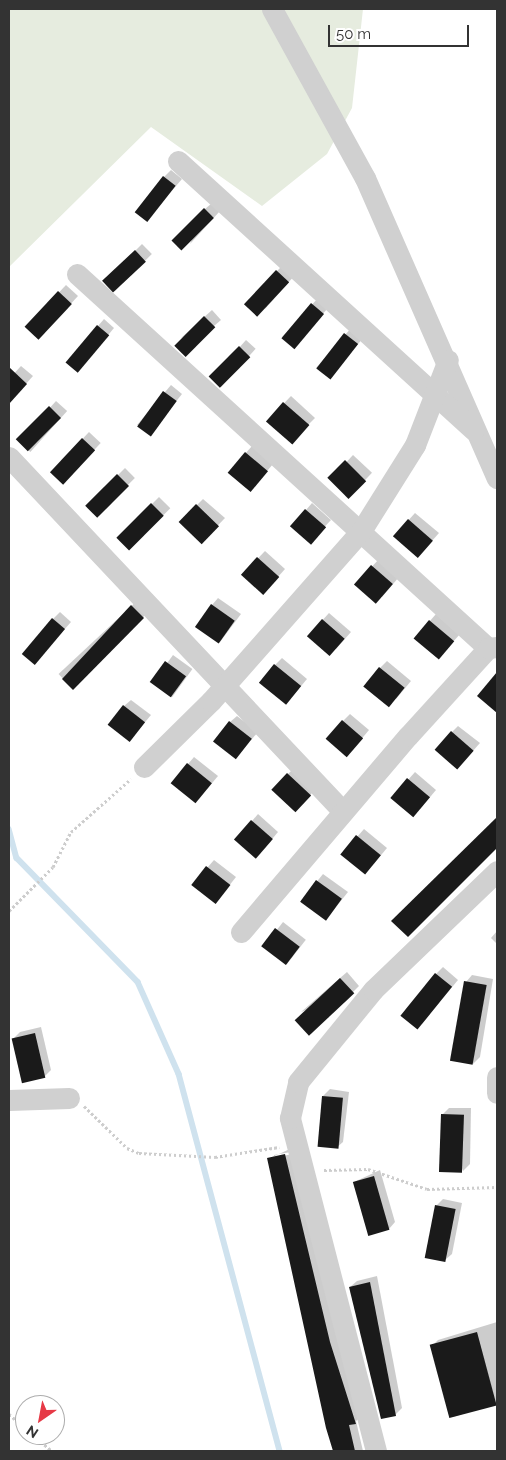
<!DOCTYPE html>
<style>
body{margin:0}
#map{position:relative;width:506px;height:1460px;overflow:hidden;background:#fff;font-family:Raleway,sans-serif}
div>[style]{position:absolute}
.green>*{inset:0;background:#e6ecdf}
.shadow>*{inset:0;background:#0003;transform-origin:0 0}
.stream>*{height:5.5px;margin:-2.75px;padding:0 2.75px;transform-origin:2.75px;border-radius:2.75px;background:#cfe2ee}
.building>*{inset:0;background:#1a1a1a;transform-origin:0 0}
.path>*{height:3px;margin-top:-1.5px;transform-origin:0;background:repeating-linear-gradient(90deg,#cdcdcd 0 2.5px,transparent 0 5px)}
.minor>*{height:21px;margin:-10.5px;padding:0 10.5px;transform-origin:10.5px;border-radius:10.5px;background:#d0d0d0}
span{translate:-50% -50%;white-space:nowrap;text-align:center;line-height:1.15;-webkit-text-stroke:5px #fff;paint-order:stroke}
.frame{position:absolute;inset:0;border:10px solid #333;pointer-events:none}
.north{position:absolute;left:15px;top:1395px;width:50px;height:50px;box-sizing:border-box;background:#fff;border:1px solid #adadad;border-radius:50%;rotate:213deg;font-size:14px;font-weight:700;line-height:20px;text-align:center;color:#333}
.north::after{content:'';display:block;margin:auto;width:18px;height:22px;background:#e63946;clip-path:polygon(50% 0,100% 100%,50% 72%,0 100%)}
.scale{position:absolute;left:328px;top:25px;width:141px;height:22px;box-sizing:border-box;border:2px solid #333;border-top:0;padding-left:6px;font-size:15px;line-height:18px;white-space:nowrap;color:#333;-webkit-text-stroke:4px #fff;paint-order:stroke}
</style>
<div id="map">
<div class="green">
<div style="clip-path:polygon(9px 9px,363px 9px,352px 108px,327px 154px,262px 206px,151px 127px,9px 267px)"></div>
</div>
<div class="shadow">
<div style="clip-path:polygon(171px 170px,182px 179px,146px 221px,164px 177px)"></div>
<div style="clip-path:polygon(212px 203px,220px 211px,190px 244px,205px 209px)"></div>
<div style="left:142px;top:244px;width:14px;height:52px;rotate:45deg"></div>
<div style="clip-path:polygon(284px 264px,295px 275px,265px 309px,277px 271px)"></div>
<div style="clip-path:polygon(66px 285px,78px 296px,46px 331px,27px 326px)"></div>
<div style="clip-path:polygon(319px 297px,329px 307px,299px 340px,282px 337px)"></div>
<div style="clip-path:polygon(212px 310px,221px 320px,214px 326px,181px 338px)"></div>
<div style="clip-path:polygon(104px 319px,114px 328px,84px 364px,98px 326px)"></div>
<div style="clip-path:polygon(352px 327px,364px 337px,335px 371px,316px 368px)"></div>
<div style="left:246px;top:340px;width:13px;height:52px;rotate:42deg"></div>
<div style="clip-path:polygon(21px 366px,33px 376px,9px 403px,9px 379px)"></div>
<div style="clip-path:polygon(171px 385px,182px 394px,155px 428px,137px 425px)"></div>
<div style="clip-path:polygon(291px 396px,315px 418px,297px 436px,267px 421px)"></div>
<div style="left:56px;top:401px;width:15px;height:55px;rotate:42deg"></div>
<div style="left:89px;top:432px;width:16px;height:55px;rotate:43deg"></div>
<div style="clip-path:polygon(252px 446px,273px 464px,257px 483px,229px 472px)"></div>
<div style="left:353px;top:455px;width:26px;height:33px;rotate:43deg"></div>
<div style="left:125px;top:468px;width:14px;height:54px;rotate:45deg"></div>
<div style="left:159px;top:497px;width:16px;height:57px;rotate:45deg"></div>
<div style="clip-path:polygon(203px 499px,225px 518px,202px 542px,197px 505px)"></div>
<div style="clip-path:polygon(312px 503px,331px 520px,316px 536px,306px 510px)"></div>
<div style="clip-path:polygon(415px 513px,439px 533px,424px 550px,394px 536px)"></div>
<div style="clip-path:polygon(265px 551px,285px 569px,270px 586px,242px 575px)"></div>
<div style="clip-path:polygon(379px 559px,399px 577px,382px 597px,355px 585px)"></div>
<div style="clip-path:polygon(218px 598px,241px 614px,220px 642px,212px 605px)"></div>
<div style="left:139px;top:599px;width:16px;height:110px;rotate:47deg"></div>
<div style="clip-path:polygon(60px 612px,71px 622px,41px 656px,53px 619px)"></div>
<div style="clip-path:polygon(329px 613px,351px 632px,336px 649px,308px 636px)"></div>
<div style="clip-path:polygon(436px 614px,460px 634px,445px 651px,415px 638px)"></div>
<div style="left:173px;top:655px;width:24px;height:35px;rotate:36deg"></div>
<div style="clip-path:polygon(282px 658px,307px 679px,292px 697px,275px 665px)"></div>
<div style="clip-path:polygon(387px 661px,411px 681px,396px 699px,380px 668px)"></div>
<div style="clip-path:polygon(131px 700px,151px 715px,136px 733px,124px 706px)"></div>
<div style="clip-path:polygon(350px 714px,369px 730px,354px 748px,343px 721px)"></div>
<div style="clip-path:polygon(237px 716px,258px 732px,236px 758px,230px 722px)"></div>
<div style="clip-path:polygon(458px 726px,480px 743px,464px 761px,452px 732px)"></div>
<div style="clip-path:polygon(194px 757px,218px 776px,202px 795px,188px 764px)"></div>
<div style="clip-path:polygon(294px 768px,316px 788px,303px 804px,288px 774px)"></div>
<div style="clip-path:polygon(415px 772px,436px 790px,420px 809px,392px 798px)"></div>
<div style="clip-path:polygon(258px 814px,278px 832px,263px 850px,252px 821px)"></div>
<div style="clip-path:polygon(364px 829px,387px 848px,372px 866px,342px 854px)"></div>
<div style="clip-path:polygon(214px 860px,236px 877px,221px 896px,192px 885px)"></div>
<div style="clip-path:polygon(323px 874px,348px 892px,332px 912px,301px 901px)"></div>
<div style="left:283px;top:922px;width:29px;height:31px;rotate:38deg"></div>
<div style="clip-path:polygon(497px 931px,497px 944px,491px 938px)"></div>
<div style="clip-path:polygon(443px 967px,458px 980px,424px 1021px,436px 974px)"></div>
<div style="clip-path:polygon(347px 972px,359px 986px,353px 992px,301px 1012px)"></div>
<div style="clip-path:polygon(472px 975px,493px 979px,480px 1057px,473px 1064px,466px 982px)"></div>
<div style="clip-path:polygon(41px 1027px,51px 1070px,44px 1077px,14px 1038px,20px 1032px)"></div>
<div style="clip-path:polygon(330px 1089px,349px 1092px,343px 1142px,336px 1148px,323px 1096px)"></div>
<div style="clip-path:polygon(449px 1108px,471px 1108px,470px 1164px,463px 1171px,442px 1115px)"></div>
<div style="clip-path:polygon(evenodd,292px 1148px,362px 1416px,356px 1421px,363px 1451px,334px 1451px,268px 1159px,292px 1148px,291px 1152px,292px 1154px,274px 1158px,274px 1155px,291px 1152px)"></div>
<div style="clip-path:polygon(380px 1170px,395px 1222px,389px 1229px,354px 1182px)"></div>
<div style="clip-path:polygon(443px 1199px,462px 1203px,452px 1254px,445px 1260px,436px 1206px)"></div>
<div style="clip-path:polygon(377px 1276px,402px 1408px,395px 1415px,350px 1287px,357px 1281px)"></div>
<div style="clip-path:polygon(497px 1322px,497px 1403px,453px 1417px,431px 1347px,438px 1340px)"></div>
</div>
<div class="stream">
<div style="left:9px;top:829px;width:30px;rotate:75deg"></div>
<div style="left:17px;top:858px;width:173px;rotate:45.7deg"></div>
<div style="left:138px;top:982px;width:101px;rotate:66deg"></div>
<div style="left:179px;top:1074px;width:390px;rotate:75deg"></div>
</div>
<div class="building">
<div style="left:163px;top:176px;width:16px;height:46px;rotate:38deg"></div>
<div style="left:204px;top:208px;width:14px;height:46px;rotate:45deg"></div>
<div style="left:135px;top:250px;width:16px;height:45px;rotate:47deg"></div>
<div style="left:276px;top:270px;width:18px;height:47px;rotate:43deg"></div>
<div style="left:58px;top:291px;width:19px;height:49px;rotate:43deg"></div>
<div style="left:311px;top:303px;width:17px;height:46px;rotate:40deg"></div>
<div style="left:204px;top:316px;width:16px;height:42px;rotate:45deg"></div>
<div style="left:97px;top:325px;width:16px;height:49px;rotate:40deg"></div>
<div style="left:344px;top:333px;width:18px;height:45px;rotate:38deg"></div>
<div style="left:239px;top:346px;width:16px;height:43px;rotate:45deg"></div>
<div style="clip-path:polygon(9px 367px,27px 384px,9px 404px)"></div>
<div style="left:163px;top:391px;width:17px;height:44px;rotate:36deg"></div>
<div style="left:283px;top:402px;width:35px;height:26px;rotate:41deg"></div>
<div style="left:49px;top:406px;width:17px;height:47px;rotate:45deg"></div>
<div style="left:82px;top:438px;width:18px;height:47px;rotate:43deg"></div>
<div style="left:245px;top:452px;width:30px;height:27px;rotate:40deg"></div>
<div style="left:345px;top:460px;width:30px;height:25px;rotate:45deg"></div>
<div style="left:117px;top:474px;width:17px;height:45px;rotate:45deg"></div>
<div style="left:151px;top:503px;width:18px;height:49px;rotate:45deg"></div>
<div style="left:196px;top:504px;width:32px;height:25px;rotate:44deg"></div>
<div style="left:305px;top:509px;width:28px;height:23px;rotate:41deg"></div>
<div style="left:408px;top:519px;width:33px;height:23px;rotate:41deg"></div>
<div style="left:257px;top:557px;width:30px;height:24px;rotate:42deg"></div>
<div style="left:371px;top:565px;width:29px;height:26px;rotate:41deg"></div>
<div style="left:211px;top:604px;width:29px;height:28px;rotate:35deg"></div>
<div style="clip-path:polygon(131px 605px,144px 618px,73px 690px,62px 679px)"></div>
<div style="left:52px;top:618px;width:17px;height:47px;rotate:40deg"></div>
<div style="left:322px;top:619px;width:30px;height:23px;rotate:41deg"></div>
<div style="left:429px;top:620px;width:33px;height:24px;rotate:40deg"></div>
<div style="left:165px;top:661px;width:26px;height:26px;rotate:36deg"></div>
<div style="left:274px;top:664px;width:35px;height:24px;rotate:39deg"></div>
<div style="left:379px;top:667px;width:33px;height:25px;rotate:39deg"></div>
<div style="clip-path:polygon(497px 672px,497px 713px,477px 696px)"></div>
<div style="left:123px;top:705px;width:28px;height:25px;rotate:38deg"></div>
<div style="left:342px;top:720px;width:28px;height:25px;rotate:41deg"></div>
<div style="left:229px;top:721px;width:29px;height:26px;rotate:38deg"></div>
<div style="left:451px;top:731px;width:30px;height:25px;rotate:41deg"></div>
<div style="left:187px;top:763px;width:32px;height:26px;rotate:39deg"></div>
<div style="left:287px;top:773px;width:33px;height:23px;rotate:43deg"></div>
<div style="left:407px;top:778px;width:30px;height:26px;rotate:40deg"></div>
<div style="clip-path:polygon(497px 817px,497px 848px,408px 937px,391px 921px)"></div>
<div style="left:251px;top:820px;width:29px;height:26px;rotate:41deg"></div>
<div style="left:356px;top:835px;width:32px;height:25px;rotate:39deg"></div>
<div style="left:206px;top:866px;width:31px;height:24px;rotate:38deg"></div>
<div style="left:316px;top:880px;width:32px;height:27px;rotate:36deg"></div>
<div style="left:275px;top:928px;width:31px;height:23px;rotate:37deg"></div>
<div style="left:435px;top:973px;width:22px;height:55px;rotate:39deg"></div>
<div style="left:340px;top:978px;width:21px;height:62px;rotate:47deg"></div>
<div style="left:464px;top:981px;width:23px;height:81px;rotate:10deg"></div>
<div style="left:35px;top:1033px;width:46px;height:24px;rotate:77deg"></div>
<div style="left:322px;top:1096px;width:21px;height:51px;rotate:5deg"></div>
<div style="left:441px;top:1114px;width:23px;height:58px;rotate:2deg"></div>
<div style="clip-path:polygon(285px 1154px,330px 1342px,356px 1424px,349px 1425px,355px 1451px,333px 1451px,326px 1428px,267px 1158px)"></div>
<div style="left:374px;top:1176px;width:56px;height:22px;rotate:74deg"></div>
<div style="left:435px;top:1205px;width:21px;height:54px;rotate:11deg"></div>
<div style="clip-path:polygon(370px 1282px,396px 1416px,381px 1419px,349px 1287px)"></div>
<div style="left:477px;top:1332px;width:76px;height:49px;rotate:75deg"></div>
</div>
<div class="path">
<div style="left:9px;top:911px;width:62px;rotate:-45deg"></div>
<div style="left:53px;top:867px;width:39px;rotate:-63deg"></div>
<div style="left:71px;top:832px;width:80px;rotate:-41.5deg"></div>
<div style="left:84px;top:1106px;width:60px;rotate:44.3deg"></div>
<div style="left:127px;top:1148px;width:13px;rotate:23deg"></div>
<div style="left:139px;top:1153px;width:76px;rotate:3deg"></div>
<div style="left:215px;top:1157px;width:65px;rotate:-8.9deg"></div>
<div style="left:324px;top:1170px;width:44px;rotate:-1.3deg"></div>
<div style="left:368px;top:1169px;width:62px;rotate:18.7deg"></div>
<div style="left:427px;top:1189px;width:70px;rotate:-1.6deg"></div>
<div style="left:9px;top:1414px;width:21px;rotate:41deg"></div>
<div style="left:33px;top:1435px;width:25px;rotate:40deg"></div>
</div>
<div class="minor">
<div style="left:272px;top:9px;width:193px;rotate:61.2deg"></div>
<div style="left:365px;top:178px;width:328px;rotate:66.3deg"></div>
<div style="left:178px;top:161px;width:400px;rotate:42.3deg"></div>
<div style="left:77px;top:274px;width:556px;rotate:42.3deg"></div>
<div style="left:9px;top:457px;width:485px;rotate:46.7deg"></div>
<div style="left:144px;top:767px;width:94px;rotate:-44.6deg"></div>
<div style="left:211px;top:701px;width:227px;rotate:-48.6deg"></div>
<div style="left:361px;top:531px;width:102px;rotate:-57.9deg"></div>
<div style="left:415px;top:445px;width:91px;rotate:-68.8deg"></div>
<div style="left:241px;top:932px;width:257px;rotate:-49.6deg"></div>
<div style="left:408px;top:736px;width:119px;rotate:-47.7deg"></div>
<div style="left:488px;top:648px;width:9px;rotate:-6deg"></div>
<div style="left:497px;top:1077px;width:16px;rotate:90deg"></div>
<div style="left:9px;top:1100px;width:60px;rotate:-1.9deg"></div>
<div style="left:376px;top:1451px;width:344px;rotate:-104.5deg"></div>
<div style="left:290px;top:1118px;width:37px;rotate:-77deg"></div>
<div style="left:298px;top:1082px;width:119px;rotate:-50.8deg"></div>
<div style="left:373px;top:990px;width:172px;rotate:-43.8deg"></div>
</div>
<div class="frame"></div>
<div class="north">N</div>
<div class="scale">50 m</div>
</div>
